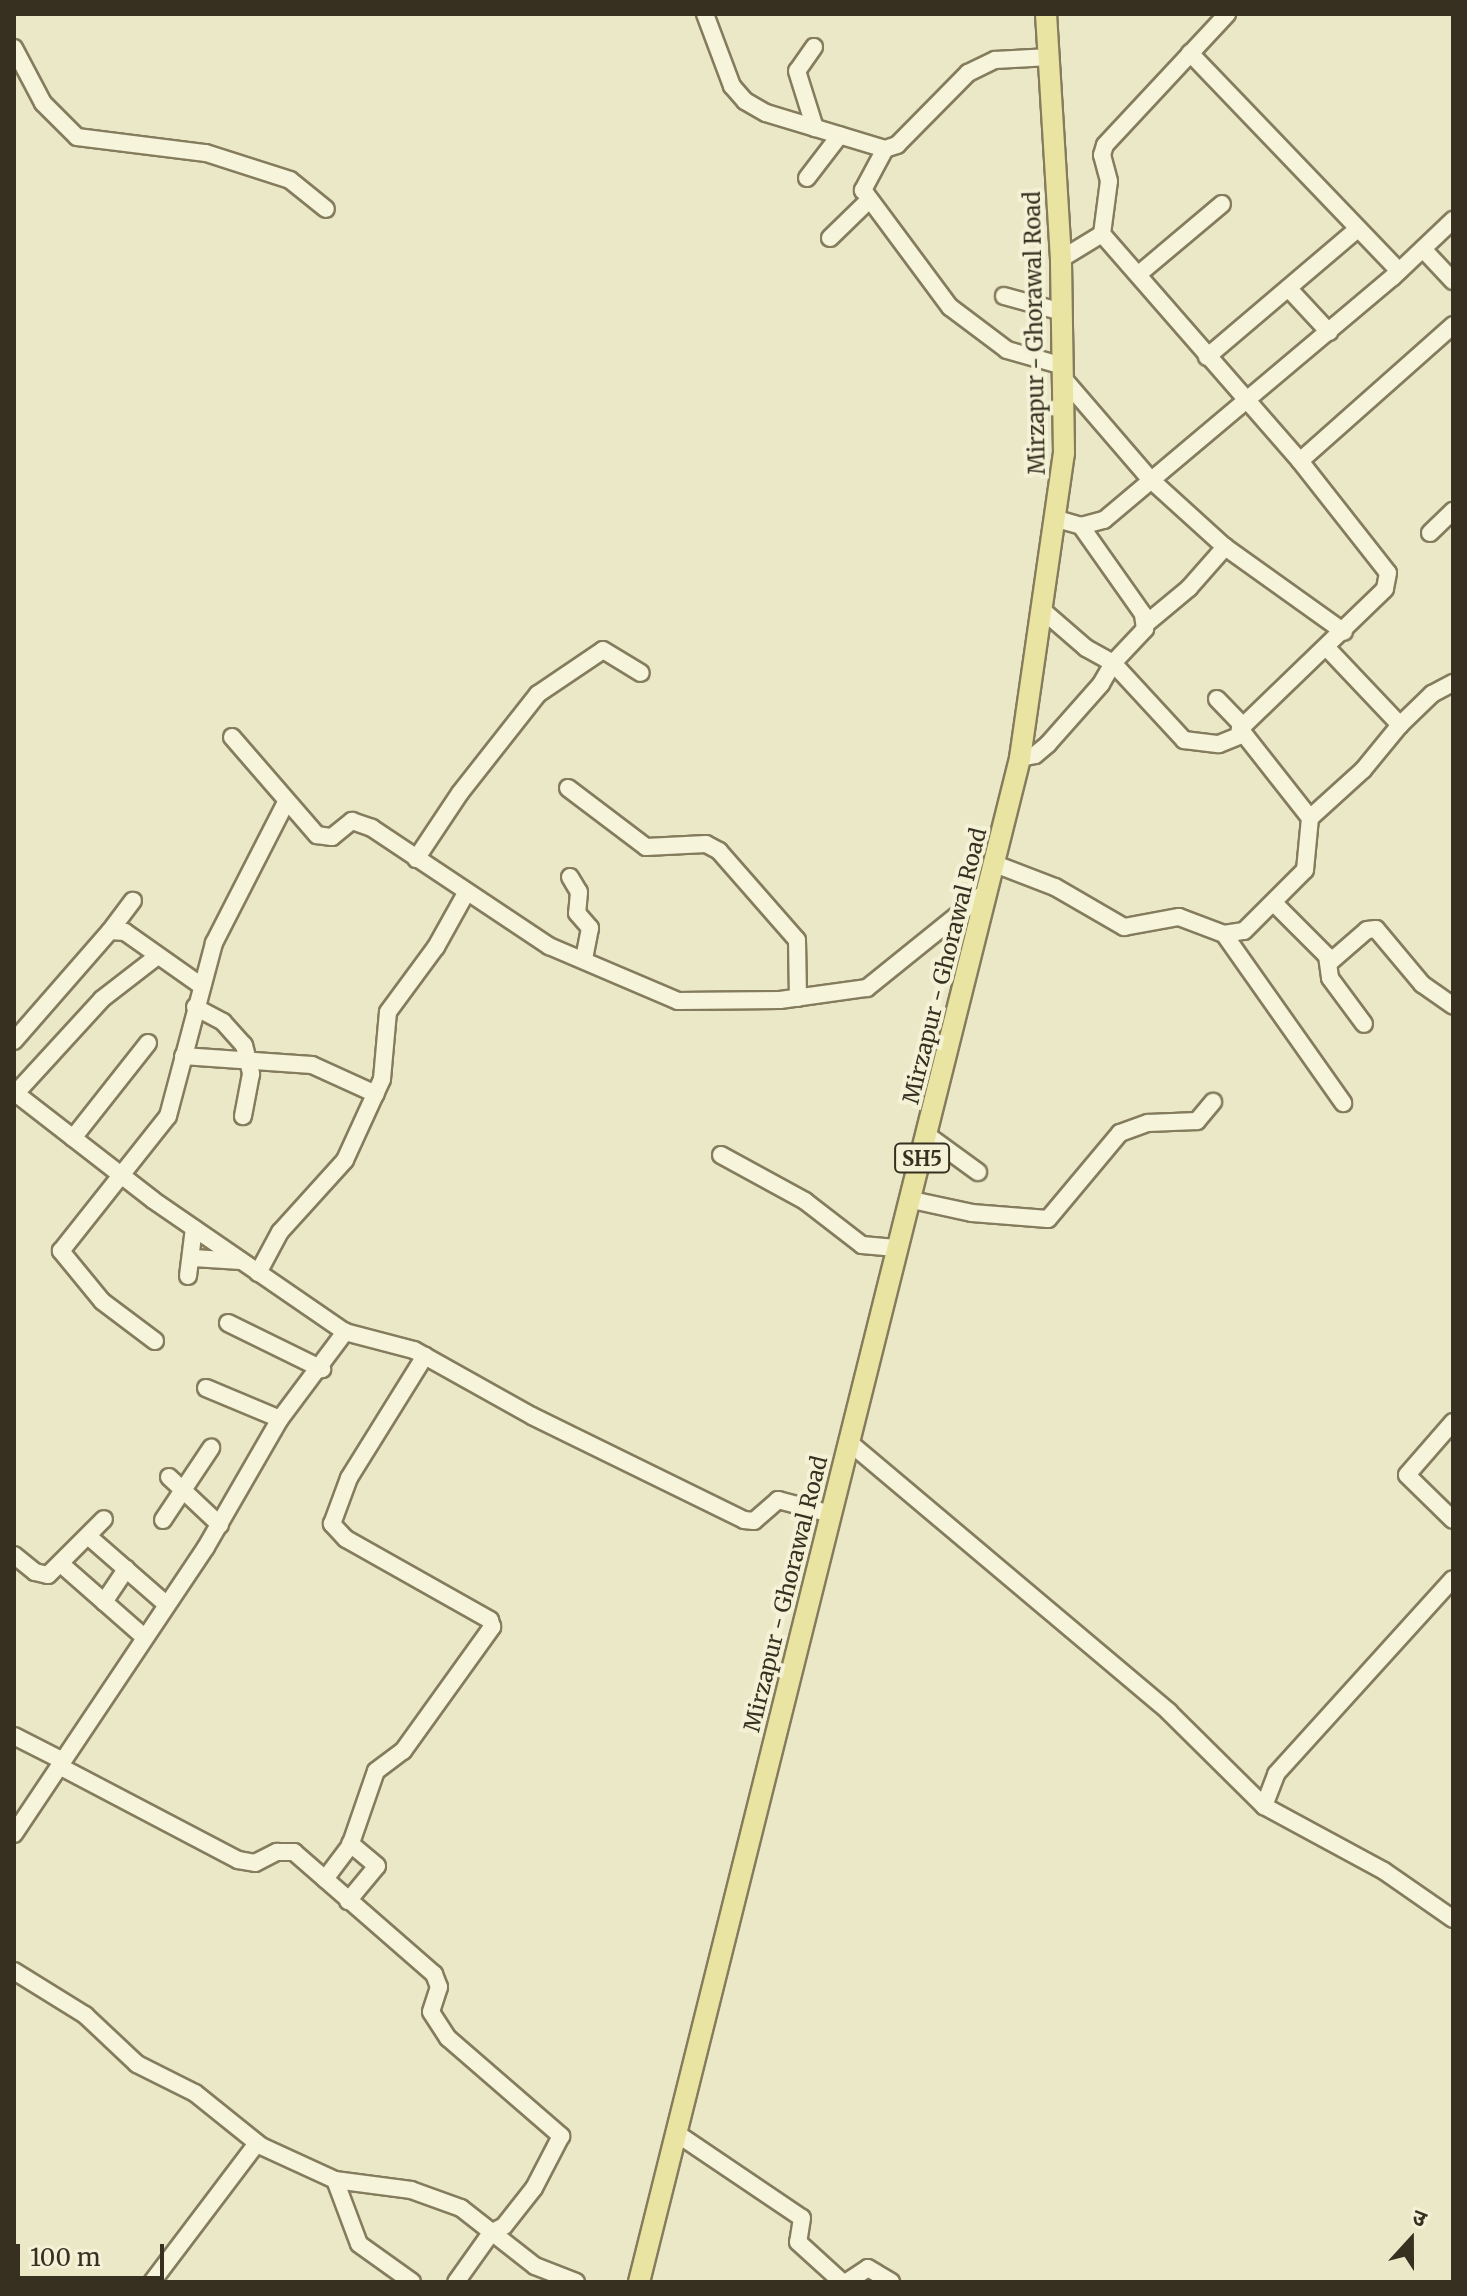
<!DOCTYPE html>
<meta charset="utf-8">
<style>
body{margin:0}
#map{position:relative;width:1467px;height:2296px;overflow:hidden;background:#ebe8c7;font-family:Merriweather,"Noto Sans Devanagari",serif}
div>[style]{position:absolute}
.roads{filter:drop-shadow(2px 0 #857c5e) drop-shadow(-2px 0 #857c5e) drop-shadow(0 2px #857c5e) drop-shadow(0 -2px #857c5e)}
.minor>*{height:16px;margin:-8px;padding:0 8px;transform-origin:8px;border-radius:8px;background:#f6f4da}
.major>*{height:20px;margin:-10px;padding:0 10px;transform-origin:10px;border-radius:10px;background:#eae4a3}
span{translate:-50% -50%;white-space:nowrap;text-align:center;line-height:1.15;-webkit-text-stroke:8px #f3f1d6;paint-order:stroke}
.shield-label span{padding:2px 6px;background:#f3f1d6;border:2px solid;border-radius:6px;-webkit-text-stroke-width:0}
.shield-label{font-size:20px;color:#373021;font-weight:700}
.street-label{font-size:22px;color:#373021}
.frame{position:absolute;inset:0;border:16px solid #373021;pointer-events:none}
.north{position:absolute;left:1371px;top:2200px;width:80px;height:80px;-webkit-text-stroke:6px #f3f1d6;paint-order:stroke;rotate:21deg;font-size:22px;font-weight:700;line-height:32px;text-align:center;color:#373021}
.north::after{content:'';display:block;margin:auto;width:28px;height:36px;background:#373021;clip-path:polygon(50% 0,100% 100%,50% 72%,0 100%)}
.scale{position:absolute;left:16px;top:2244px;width:148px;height:36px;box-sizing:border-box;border:4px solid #373021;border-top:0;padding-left:10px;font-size:24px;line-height:28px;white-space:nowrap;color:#373021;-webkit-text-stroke:6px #f3f1d6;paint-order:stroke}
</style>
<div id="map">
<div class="roads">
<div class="minor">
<div style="left:705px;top:14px;width:77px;rotate:69.4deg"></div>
<div style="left:732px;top:86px;width:20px;rotate:49deg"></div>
<div style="left:745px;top:101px;width:24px;rotate:30deg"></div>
<div style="left:766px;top:113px;width:124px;rotate:16.8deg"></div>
<div style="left:885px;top:149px;width:13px;rotate:-18deg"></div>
<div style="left:897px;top:145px;width:101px;rotate:-45.4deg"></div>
<div style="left:968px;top:73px;width:30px;rotate:-26deg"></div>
<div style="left:995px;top:60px;width:55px;rotate:-3.1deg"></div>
<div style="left:814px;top:47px;width:29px;rotate:125deg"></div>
<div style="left:797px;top:71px;width:60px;rotate:72.5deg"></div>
<div style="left:14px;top:48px;width:62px;rotate:62.2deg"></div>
<div style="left:43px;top:103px;width:48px;rotate:45deg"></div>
<div style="left:77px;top:137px;width:130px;rotate:7.1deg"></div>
<div style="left:206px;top:153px;width:88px;rotate:17.8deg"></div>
<div style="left:290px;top:180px;width:46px;rotate:38.9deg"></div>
<div style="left:1190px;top:53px;width:302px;rotate:46.2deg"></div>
<div style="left:885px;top:149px;width:47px;rotate:118.2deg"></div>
<div style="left:863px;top:190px;width:146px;rotate:53.4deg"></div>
<div style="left:950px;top:307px;width:71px;rotate:37deg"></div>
<div style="left:1007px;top:350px;width:58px;rotate:15.9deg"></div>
<div style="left:807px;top:178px;width:54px;rotate:-52.5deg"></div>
<div style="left:1102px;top:234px;width:301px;rotate:48.9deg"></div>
<div style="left:1300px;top:461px;width:142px;rotate:51.8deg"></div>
<div style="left:1388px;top:573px;width:16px;rotate:101deg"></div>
<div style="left:1385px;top:589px;width:202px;rotate:136deg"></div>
<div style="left:1240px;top:729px;width:113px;rotate:51.8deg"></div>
<div style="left:830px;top:238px;width:53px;rotate:-44.2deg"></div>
<div style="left:1423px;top:249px;width:44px;rotate:46.8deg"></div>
<div style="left:1061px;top:259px;width:48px;rotate:-31.4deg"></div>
<div style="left:1102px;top:234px;width:53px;rotate:-82.5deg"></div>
<div style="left:1109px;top:181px;width:27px;rotate:-105deg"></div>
<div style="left:1102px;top:155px;width:10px;rotate:-73deg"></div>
<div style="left:1105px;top:145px;width:179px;rotate:-47deg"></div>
<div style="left:1140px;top:273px;width:107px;rotate:-40.1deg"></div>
<div style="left:1289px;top:289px;width:59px;rotate:47.1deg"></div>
<div style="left:1004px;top:296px;width:60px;rotate:15.4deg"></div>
<div style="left:1207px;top:357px;width:196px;rotate:-40.4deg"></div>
<div style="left:1063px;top:378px;width:133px;rotate:49.3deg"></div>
<div style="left:1150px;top:479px;width:101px;rotate:42.2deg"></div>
<div style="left:1225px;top:547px;width:146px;rotate:35.5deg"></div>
<div style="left:1300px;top:461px;width:205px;rotate:-41.6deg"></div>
<div style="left:1057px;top:519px;width:25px;rotate:16deg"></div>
<div style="left:1081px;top:526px;width:24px;rotate:-15deg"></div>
<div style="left:1104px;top:520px;width:378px;rotate:-40.1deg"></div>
<div style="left:1393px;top:277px;width:83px;rotate:-43.5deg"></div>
<div style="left:1430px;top:533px;width:32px;rotate:-44deg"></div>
<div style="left:1041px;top:609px;width:60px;rotate:40.9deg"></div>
<div style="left:1086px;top:648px;width:31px;rotate:29deg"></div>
<div style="left:1113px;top:663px;width:47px;rotate:-46.7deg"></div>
<div style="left:1145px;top:629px;width:15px;rotate:-98deg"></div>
<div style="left:1143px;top:614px;width:108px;rotate:-125.2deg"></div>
<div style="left:1147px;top:623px;width:55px;rotate:-39.8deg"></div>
<div style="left:1189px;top:588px;width:55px;rotate:-48.7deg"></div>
<div style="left:1328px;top:649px;width:105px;rotate:46.5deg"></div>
<div style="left:1217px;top:699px;width:36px;rotate:46deg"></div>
<div style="left:232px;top:737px;width:130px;rotate:49.1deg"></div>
<div style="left:317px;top:835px;width:15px;rotate:8deg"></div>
<div style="left:332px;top:837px;width:26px;rotate:-39deg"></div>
<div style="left:352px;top:821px;width:21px;rotate:19deg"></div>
<div style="left:372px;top:828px;width:213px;rotate:33.7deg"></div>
<div style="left:549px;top:946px;width:140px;rotate:23.1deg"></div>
<div style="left:678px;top:1001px;width:102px;rotate:-0.6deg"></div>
<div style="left:780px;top:1000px;width:88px;rotate:-7.9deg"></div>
<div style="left:867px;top:988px;width:154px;rotate:-38.9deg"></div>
<div style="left:1020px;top:758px;width:15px;rotate:-11deg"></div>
<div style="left:1035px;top:755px;width:17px;rotate:-40deg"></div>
<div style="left:1048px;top:744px;width:80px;rotate:-48.5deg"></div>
<div style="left:1101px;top:684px;width:24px;rotate:-60deg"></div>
<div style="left:1113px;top:663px;width:105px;rotate:47.3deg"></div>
<div style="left:1184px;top:740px;width:35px;rotate:7deg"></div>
<div style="left:1219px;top:744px;width:24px;rotate:-22deg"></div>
<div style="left:568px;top:788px;width:98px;rotate:37.1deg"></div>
<div style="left:646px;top:847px;width:60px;rotate:-2.9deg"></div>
<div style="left:706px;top:844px;width:15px;rotate:28deg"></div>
<div style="left:719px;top:851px;width:118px;rotate:48.8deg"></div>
<div style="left:797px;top:940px;width:58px;rotate:89deg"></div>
<div style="left:416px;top:859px;width:79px;rotate:-56.3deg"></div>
<div style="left:460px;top:793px;width:126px;rotate:-51.8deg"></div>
<div style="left:538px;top:694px;width:78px;rotate:-34.1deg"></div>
<div style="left:603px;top:650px;width:44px;rotate:31.2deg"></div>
<div style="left:995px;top:864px;width:64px;rotate:21deg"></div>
<div style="left:1055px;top:887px;width:80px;rotate:30.1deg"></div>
<div style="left:1124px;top:927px;width:56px;rotate:-10.3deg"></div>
<div style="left:1179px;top:917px;width:48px;rotate:20.7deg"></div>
<div style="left:1224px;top:934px;width:20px;rotate:-9deg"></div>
<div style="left:1244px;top:931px;width:86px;rotate:-45deg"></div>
<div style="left:1305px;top:870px;width:52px;rotate:-84.5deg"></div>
<div style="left:1310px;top:818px;width:72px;rotate:-42.2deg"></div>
<div style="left:1363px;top:770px;width:58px;rotate:-50.6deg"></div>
<div style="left:1400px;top:725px;width:45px;rotate:-44.1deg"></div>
<div style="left:1432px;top:694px;width:24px;rotate:-28deg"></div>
<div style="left:570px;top:877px;width:17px;rotate:59deg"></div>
<div style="left:579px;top:892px;width:21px;rotate:95deg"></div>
<div style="left:577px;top:913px;width:20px;rotate:49deg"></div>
<div style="left:590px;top:928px;width:32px;rotate:101deg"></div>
<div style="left:1275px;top:904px;width:74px;rotate:45deg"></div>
<div style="left:1327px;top:956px;width:22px;rotate:82deg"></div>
<div style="left:1330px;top:978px;width:57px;rotate:53.5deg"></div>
<div style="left:110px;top:931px;width:38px;rotate:-53deg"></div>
<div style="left:1224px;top:934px;width:207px;rotate:54.8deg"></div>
<div style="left:1329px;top:963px;width:50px;rotate:-41deg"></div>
<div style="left:1367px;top:930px;width:9px;rotate:-6deg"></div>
<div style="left:1376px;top:929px;width:72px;rotate:50.1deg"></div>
<div style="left:1422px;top:984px;width:38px;rotate:35deg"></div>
<div style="left:195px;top:1007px;width:32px;rotate:28deg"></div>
<div style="left:223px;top:1022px;width:31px;rotate:48deg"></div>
<div style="left:244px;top:1045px;width:30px;rotate:76deg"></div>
<div style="left:251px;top:1074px;width:43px;rotate:100.8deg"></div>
<div style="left:14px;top:1041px;width:146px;rotate:-48.9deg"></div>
<div style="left:110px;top:931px;width:15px;rotate:4deg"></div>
<div style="left:125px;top:932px;width:92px;rotate:35.2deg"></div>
<div style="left:183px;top:1056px;width:129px;rotate:4deg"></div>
<div style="left:312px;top:1065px;width:70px;rotate:24.4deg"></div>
<div style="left:14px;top:1092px;width:176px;rotate:37.8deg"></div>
<div style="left:153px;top:1200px;width:233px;rotate:34.5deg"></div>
<div style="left:345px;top:1332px;width:71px;rotate:14.6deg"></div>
<div style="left:414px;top:1350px;width:135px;rotate:29.2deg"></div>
<div style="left:532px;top:1416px;width:236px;rotate:26.1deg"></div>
<div style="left:744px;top:1520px;width:10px;rotate:6deg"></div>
<div style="left:754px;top:1521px;width:32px;rotate:-41deg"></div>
<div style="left:778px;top:1500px;width:55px;rotate:14.8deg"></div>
<div style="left:16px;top:1093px;width:127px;rotate:-47.5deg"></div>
<div style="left:102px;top:999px;width:67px;rotate:-37.7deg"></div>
<div style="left:927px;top:1135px;width:63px;rotate:36deg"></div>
<div style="left:73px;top:1138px;width:121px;rotate:-51.7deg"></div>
<div style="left:721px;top:1155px;width:96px;rotate:28.7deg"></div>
<div style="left:805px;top:1201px;width:72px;rotate:37.7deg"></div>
<div style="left:862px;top:1245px;width:37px;rotate:5deg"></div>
<div style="left:912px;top:1200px;width:61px;rotate:12.2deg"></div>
<div style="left:972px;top:1213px;width:76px;rotate:4.5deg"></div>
<div style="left:1048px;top:1219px;width:112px;rotate:-50.1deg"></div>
<div style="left:1120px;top:1133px;width:30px;rotate:-20deg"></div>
<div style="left:1148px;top:1123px;width:49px;rotate:-2.3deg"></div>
<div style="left:1197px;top:1121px;width:25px;rotate:-50deg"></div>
<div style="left:193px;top:1258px;width:48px;rotate:3.6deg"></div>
<div style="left:258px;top:1273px;width:47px;rotate:-61.8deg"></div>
<div style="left:280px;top:1232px;width:97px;rotate:-47.9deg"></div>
<div style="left:345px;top:1160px;width:89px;rotate:-65.4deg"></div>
<div style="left:382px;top:1079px;width:67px;rotate:-84.9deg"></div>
<div style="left:388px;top:1012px;width:81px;rotate:-53.6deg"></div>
<div style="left:436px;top:947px;width:62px;rotate:-60.9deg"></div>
<div style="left:188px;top:1276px;width:48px;rotate:-82.9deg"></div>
<div style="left:228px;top:1323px;width:105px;rotate:26.1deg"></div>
<div style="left:155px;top:1341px;width:66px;rotate:-143deg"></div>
<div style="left:102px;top:1301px;width:65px;rotate:-129.4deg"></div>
<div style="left:61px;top:1251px;width:172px;rotate:-51.6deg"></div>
<div style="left:168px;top:1116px;width:179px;rotate:-75.1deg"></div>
<div style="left:214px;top:943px;width:156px;rotate:-62.9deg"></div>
<div style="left:206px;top:1388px;width:80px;rotate:22.7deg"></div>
<div style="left:1453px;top:1422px;width:70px;rotate:131deg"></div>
<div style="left:1407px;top:1475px;width:64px;rotate:44.4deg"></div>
<div style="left:850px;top:1443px;width:417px;rotate:40.1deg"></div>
<div style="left:1169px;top:1712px;width:134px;rotate:44.7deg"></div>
<div style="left:1264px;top:1806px;width:136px;rotate:28.4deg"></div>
<div style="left:1384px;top:1871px;width:84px;rotate:34.8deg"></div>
<div style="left:169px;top:1477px;width:70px;rotate:43.3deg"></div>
<div style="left:163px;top:1520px;width:87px;rotate:-56.3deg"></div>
<div style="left:88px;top:1536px;width:103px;rotate:41.1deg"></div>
<div style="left:14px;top:1555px;width:27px;rotate:39deg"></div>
<div style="left:35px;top:1572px;width:13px;rotate:13deg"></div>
<div style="left:48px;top:1575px;width:79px;rotate:-45deg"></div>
<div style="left:61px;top:1564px;width:111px;rotate:41.3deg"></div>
<div style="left:104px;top:1602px;width:40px;rotate:-56deg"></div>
<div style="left:14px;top:1736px;width:55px;rotate:27deg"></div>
<div style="left:59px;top:1766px;width:202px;rotate:27.7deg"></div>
<div style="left:238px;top:1860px;width:17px;rotate:10deg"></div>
<div style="left:255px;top:1863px;width:25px;rotate:-27deg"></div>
<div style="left:277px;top:1852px;width:17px"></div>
<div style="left:294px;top:1852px;width:186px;rotate:41.1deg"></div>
<div style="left:434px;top:1974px;width:14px;rotate:69deg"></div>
<div style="left:439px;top:1987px;width:26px;rotate:108deg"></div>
<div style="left:431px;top:2012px;width:31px;rotate:57deg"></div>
<div style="left:448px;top:2038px;width:150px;rotate:40.9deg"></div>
<div style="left:561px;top:2136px;width:59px;rotate:117.4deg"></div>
<div style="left:534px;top:2188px;width:48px;rotate:128.3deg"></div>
<div style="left:504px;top:2226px;width:15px;rotate:152deg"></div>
<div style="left:491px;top:2233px;width:60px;rotate:125.5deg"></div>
<div style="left:1264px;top:1806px;width:34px;rotate:-69deg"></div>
<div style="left:1276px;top:1774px;width:263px;rotate:-47.8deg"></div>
<div style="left:14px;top:1834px;width:345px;rotate:-56.2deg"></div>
<div style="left:206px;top:1547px;width:148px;rotate:-60deg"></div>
<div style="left:280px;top:1419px;width:109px;rotate:-53.2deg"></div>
<div style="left:325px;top:1879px;width:41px;rotate:-52.9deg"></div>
<div style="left:350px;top:1846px;width:79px;rotate:-70.9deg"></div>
<div style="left:376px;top:1771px;width:34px;rotate:-37deg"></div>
<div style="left:403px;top:1751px;width:153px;rotate:-54.3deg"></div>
<div style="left:492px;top:1627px;width:7px;rotate:-106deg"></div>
<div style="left:490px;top:1620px;width:165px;rotate:-150.6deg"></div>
<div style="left:346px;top:1539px;width:21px;rotate:-133deg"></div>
<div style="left:332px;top:1524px;width:49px;rotate:-69.7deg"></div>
<div style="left:349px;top:1478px;width:144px;rotate:-58.1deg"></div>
<div style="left:348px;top:1901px;width:45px;rotate:-50.4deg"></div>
<div style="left:377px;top:1866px;width:35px;rotate:-140deg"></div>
<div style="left:14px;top:1971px;width:84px;rotate:31.8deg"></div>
<div style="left:85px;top:2015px;width:71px;rotate:43.3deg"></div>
<div style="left:137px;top:2064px;width:65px;rotate:26.6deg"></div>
<div style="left:195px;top:2093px;width:85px;rotate:38.8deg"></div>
<div style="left:261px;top:2146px;width:81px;rotate:24.7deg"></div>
<div style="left:335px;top:2180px;width:68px;rotate:69.4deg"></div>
<div style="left:359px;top:2244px;width:65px;rotate:35.6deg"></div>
<div style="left:679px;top:2135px;width:148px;rotate:34deg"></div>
<div style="left:802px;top:2218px;width:24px;rotate:99deg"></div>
<div style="left:798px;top:2242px;width:59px;rotate:42.3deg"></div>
<div style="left:335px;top:2180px;width:77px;rotate:7.5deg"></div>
<div style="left:411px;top:2190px;width:53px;rotate:19.8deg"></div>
<div style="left:461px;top:2208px;width:94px;rotate:38.1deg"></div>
<div style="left:535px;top:2266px;width:44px;rotate:21.3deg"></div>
<div style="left:152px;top:2282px;width:174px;rotate:-52.9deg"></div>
<div style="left:847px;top:2282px;width:25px;rotate:-34deg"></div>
<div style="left:868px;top:2268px;width:27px;rotate:31deg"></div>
</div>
<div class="major">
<div style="left:639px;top:2282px;width:1571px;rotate:-75.96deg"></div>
<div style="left:1020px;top:758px;width:308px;rotate:-81.8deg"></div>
<div style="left:1064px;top:453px;width:194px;rotate:-90.9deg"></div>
<div style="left:1061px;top:259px;width:245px;rotate:-93.5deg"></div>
</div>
</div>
<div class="shield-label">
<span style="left:922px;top:1158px">SH5</span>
</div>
<div class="street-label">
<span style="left:1035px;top:333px;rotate:-91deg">Mirzapur - Ghorawal Road</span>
<span style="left:945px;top:966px;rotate:-76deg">Mirzapur - Ghorawal Road</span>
<span style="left:786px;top:1594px;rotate:-76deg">Mirzapur - Ghorawal Road</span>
</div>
<div class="frame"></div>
<div class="north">उ</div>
<div class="scale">100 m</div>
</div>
